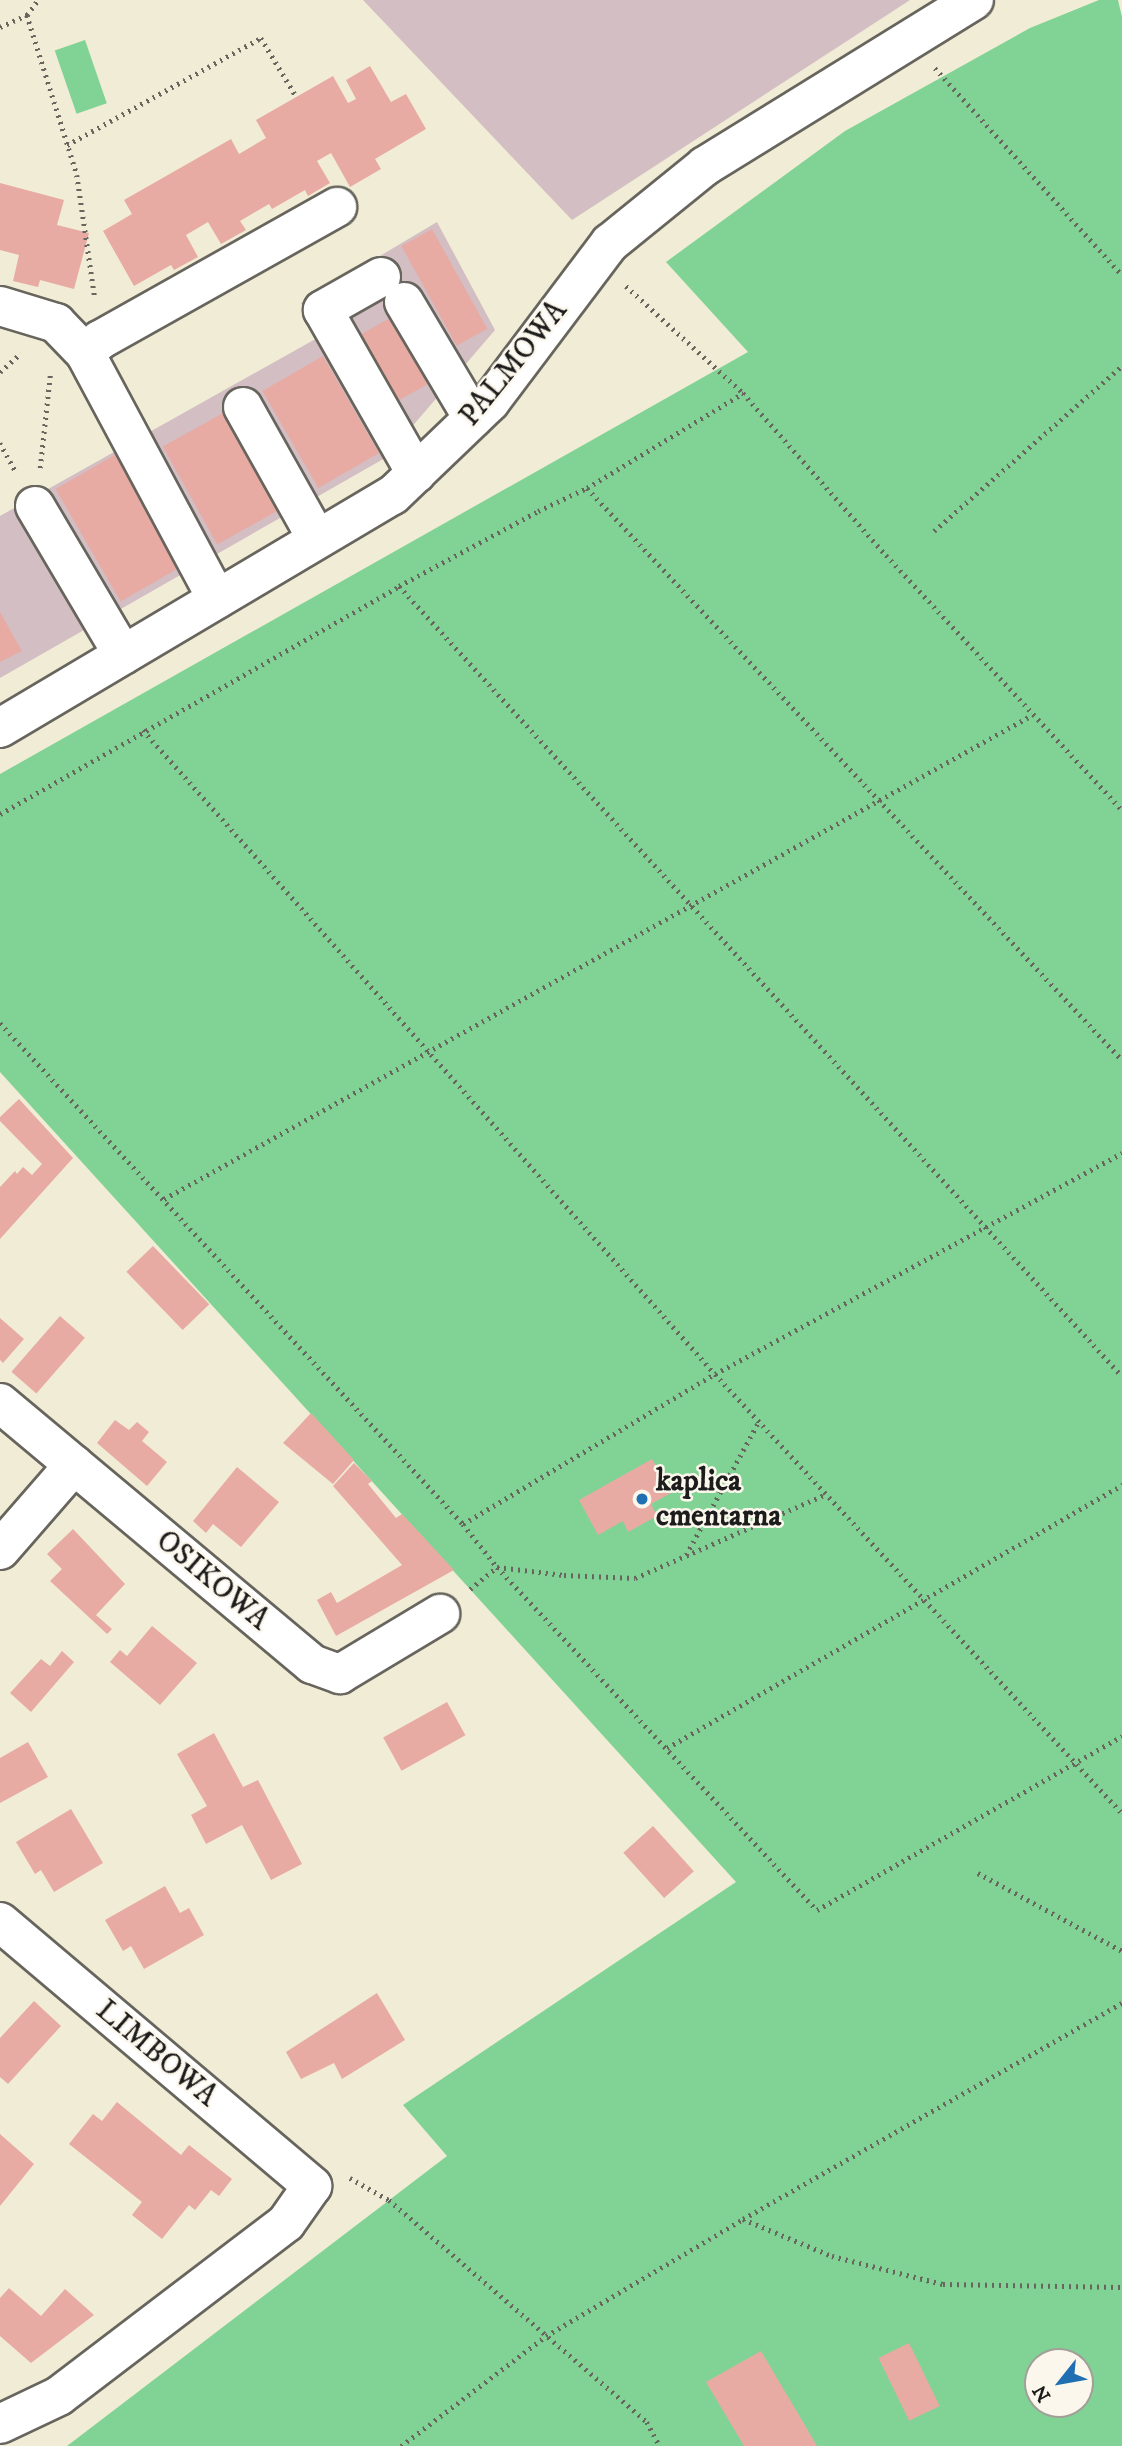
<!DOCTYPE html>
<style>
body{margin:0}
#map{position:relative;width:1122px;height:2446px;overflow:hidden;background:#f1ecd5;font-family:"IM FELL DW Pica",serif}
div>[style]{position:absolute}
.industrial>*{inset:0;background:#d2bec3}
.green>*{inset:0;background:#81d395;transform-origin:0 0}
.building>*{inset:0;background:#e8aba4;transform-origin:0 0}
.path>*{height:4.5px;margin-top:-2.25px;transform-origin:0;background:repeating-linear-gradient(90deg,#67655d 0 2px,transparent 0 7px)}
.roads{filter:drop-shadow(2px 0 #67655d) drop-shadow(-2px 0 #67655d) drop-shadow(0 2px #67655d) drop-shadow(0 -2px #67655d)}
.minor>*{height:38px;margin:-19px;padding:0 19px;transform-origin:19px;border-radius:19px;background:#fff}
.dots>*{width:19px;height:19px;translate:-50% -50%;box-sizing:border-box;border:4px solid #fbf7ec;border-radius:50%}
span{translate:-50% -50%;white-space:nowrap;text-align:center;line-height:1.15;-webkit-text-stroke:5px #fbf7ec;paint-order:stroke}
.street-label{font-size:30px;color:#1c1c1c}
.poi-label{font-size:30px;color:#1c1c1c;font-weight:700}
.left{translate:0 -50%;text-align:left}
.north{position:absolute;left:1024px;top:2348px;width:70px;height:70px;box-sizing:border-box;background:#fbf7ec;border:2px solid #a29f99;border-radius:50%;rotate:239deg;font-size:19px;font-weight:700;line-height:28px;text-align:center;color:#1c1c1c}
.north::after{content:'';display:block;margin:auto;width:24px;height:32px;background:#1f6fb2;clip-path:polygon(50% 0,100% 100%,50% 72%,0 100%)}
</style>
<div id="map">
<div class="industrial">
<div style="clip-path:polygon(363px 0,910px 0,572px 220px)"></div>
<div style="clip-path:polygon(437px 222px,495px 330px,385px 458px,0 678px,0 516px,319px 337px,301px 303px)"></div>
</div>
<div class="green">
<div style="clip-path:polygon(evenodd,1099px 0,1118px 0,1122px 17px,1122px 2446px,67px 2446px,447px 2156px,403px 2105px,736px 1882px,0 1072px,0 774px,748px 352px,666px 262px,845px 131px,1030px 28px,1099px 0,1038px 2362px,1080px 2362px,1080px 2404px,1038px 2404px,1038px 2362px)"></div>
<div style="left:85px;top:40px;width:67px;height:32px;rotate:71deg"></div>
</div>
<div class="building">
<div style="clip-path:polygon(370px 66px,391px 102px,406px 94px,426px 129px,375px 159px,381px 169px,350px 187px,331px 153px,317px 161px,330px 183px,308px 196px,305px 190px,272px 209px,269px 204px,240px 221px,246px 230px,221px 244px,208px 222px,186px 235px,198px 257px,174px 270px,171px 265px,134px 286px,103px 231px,132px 214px,124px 200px,231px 139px,239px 154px,266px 138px,256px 120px,333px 76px,348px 103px,356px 99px,346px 80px)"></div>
<div style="clip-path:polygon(0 183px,64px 200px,57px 225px,89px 233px,74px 289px,40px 280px,38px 287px,13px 281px,19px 255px,0 250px)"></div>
<div style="left:432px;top:229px;width:114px;height:35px;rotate:61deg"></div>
<div style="left:392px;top:317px;width:76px;height:37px;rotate:61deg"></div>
<div style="left:323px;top:356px;width:112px;height:70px;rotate:60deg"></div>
<div style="left:225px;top:412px;width:112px;height:71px;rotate:61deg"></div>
<div style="left:118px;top:453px;width:130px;height:72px;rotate:60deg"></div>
<div style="clip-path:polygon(0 612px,22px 651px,0 662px)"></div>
<div style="clip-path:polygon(19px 1099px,73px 1158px,0 1239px,0 1187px,15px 1171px,17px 1174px,23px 1167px,32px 1175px,42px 1164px,0 1121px,0 1117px)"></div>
<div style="left:153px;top:1246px;width:81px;height:37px;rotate:46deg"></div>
<div style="left:60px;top:1316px;width:33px;height:74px;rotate:41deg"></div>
<div style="clip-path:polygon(0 1318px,24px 1339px,3px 1363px,0 1360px)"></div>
<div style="clip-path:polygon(311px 1413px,354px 1460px,333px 1484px,283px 1443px)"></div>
<div style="clip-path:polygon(115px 1420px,129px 1430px,137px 1422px,149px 1432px,142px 1441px,167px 1462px,147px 1486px,97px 1443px)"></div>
<div style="clip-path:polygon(652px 1459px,671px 1493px,651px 1504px,657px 1516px,628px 1532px,623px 1521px,598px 1535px,579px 1500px)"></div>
<div style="clip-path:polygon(354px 1463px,372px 1481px,368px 1484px,396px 1518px,402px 1514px,454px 1570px,336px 1636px,317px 1600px,331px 1592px,337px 1603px,402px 1565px,333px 1486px)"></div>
<div style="clip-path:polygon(237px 1467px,279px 1502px,241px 1547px,213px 1524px,206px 1533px,193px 1521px)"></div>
<div style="clip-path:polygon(73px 1529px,125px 1584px,96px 1615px,112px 1629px,107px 1634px,50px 1581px,62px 1569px,47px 1554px)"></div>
<div style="clip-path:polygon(152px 1626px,197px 1663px,160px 1705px,110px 1662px,120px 1650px,127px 1656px)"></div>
<div style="clip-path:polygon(62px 1651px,74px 1662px,31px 1712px,10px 1693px,41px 1659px,50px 1666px)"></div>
<div style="left:447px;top:1702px;width:38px;height:73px;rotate:61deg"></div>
<div style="clip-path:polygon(214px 1733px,243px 1787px,258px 1780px,302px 1864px,271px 1880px,242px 1825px,206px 1844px,191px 1815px,207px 1806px,177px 1754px)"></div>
<div style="clip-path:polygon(28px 1742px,48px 1777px,0 1803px,0 1758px)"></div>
<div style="clip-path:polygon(71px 1809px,103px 1863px,54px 1892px,41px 1870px,35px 1874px,16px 1842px)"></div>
<div style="left:653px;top:1826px;width:61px;height:40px;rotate:48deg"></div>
<div style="clip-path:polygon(165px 1886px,180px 1913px,189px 1908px,204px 1935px,144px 1969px,131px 1946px,123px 1951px,105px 1920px)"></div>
<div style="clip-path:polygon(377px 1993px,405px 2040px,342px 2079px,334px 2063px,301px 2079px,286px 2052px)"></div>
<div style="clip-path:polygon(34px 2001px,61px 2026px,8px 2084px,0 2077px,0 2038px)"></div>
<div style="clip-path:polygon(117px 2102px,181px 2155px,189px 2145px,232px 2179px,219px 2196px,211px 2190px,195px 2210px,189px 2205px,162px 2239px,132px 2215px,142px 2202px,69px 2144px,93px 2114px,102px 2121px)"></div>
<div style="clip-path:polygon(0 2134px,34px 2164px,0 2206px)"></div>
<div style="clip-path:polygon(9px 2288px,41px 2316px,65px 2289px,94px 2315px,31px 2363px,0 2336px,0 2298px)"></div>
<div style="left:909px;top:2343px;width:70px;height:34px;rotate:64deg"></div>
<div style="clip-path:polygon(761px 2351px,803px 2422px,817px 2446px,744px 2446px,706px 2382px)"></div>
</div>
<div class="path">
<div style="left:27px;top:15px;width:19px;rotate:-54deg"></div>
<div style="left:0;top:27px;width:30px;rotate:-24deg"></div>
<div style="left:27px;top:15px;width:168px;rotate:72.6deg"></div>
<div style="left:77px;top:175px;width:124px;rotate:81.7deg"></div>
<div style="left:935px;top:68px;width:279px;rotate:47.9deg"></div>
<div style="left:67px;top:145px;width:222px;rotate:-28.9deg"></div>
<div style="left:261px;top:38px;width:68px;rotate:58.9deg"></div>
<div style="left:626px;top:286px;width:159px;rotate:42.4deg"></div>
<div style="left:743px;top:393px;width:216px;rotate:48.6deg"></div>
<div style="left:886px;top:555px;width:347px;rotate:47.2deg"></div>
<div style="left:0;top:372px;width:28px;rotate:-42deg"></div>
<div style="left:0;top:443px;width:33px;rotate:61deg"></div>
<div style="left:40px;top:468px;width:93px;rotate:-83.8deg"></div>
<div style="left:587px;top:488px;width:783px;rotate:46.91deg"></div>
<div style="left:934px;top:531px;width:250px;rotate:-41.3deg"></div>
<div style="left:399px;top:586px;width:1071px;rotate:47.54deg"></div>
<div style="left:143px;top:730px;width:861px;rotate:48.39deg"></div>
<div style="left:715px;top:1374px;width:599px;rotate:47.17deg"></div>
<div style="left:0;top:814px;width:460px;rotate:-29.7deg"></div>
<div style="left:399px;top:586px;width:158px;rotate:-28.3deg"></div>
<div style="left:538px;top:511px;width:54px;rotate:-25.1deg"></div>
<div style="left:587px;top:488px;width:183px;rotate:-31.3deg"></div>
<div style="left:0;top:1023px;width:682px;rotate:47.26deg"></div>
<div style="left:463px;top:1524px;width:55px;rotate:51.7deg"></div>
<div style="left:497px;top:1567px;width:469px;rotate:47deg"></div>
<div style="left:817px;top:1910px;width:351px;rotate:-29.7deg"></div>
<div style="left:164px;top:1199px;width:994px;rotate:-29.14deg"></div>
<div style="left:463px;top:1524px;width:293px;rotate:-30.8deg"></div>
<div style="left:715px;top:1374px;width:463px;rotate:-28.5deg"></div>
<div style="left:686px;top:1555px;width:153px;rotate:-61.4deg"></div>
<div style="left:470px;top:1589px;width:35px;rotate:-39deg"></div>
<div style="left:497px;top:1567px;width:67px;rotate:6.8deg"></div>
<div style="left:564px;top:1575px;width:71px;rotate:2.4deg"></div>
<div style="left:635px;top:1578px;width:209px;rotate:-23.7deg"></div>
<div style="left:667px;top:1748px;width:526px;rotate:-30.03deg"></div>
<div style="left:978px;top:1873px;width:164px;rotate:28.4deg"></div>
<div style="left:350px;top:2178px;width:45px;rotate:29.4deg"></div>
<div style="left:389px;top:2200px;width:340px;rotate:40.7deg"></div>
<div style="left:647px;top:2422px;width:27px;rotate:62deg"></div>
<div style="left:743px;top:2219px;width:96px;rotate:22.6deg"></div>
<div style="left:832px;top:2256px;width:114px;rotate:14.2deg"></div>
<div style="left:943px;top:2284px;width:179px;rotate:1deg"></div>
<div style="left:401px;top:2446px;width:182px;rotate:-37.2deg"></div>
<div style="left:546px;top:2336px;width:229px;rotate:-30.7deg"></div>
<div style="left:743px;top:2219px;width:436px;rotate:-29.7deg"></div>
</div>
<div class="roads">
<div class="minor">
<div style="left:381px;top:277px;width:67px;rotate:150.4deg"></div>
<div style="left:323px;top:310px;width:188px;rotate:60.3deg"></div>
<div style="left:404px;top:302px;width:135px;rotate:59.3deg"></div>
<div style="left:0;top:306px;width:59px;rotate:16.9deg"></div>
<div style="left:56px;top:323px;width:42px;rotate:46deg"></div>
<div style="left:85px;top:353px;width:279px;rotate:61.8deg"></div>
<div style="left:85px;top:353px;width:20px;rotate:-41deg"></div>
<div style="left:100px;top:340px;width:272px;rotate:-29.3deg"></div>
<div style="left:243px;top:407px;width:151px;rotate:60.7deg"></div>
<div style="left:35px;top:506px;width:173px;rotate:59.4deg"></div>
<div style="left:0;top:728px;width:457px;rotate:-30.7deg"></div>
<div style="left:393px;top:495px;width:134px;rotate:-43.8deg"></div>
<div style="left:490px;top:402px;width:199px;rotate:-53deg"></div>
<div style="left:610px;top:243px;width:122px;rotate:-39deg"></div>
<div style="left:705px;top:166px;width:316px;rotate:-31.7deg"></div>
<div style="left:0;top:1403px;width:407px;rotate:39.9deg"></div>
<div style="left:312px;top:1664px;width:30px;rotate:20deg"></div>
<div style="left:340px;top:1674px;width:117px;rotate:-31deg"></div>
<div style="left:0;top:1550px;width:113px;rotate:-49deg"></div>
<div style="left:0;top:1922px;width:409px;rotate:40.2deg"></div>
<div style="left:312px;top:2186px;width:45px;rotate:125.1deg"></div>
<div style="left:286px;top:2223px;width:285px;rotate:142.7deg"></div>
<div style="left:59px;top:2396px;width:65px;rotate:154.6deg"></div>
</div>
</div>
<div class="dots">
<div style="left:642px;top:1499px;background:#1f6fb2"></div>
</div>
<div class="street-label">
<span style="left:514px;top:364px;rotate:-51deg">PALMOWA</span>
<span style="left:212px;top:1581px;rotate:40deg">OSIKOWA</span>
<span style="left:156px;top:2054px;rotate:40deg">LIMBOWA</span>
</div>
<div class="poi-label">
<span class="left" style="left:656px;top:1499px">kaplica<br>cmentarna</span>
</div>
<div class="north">N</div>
</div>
